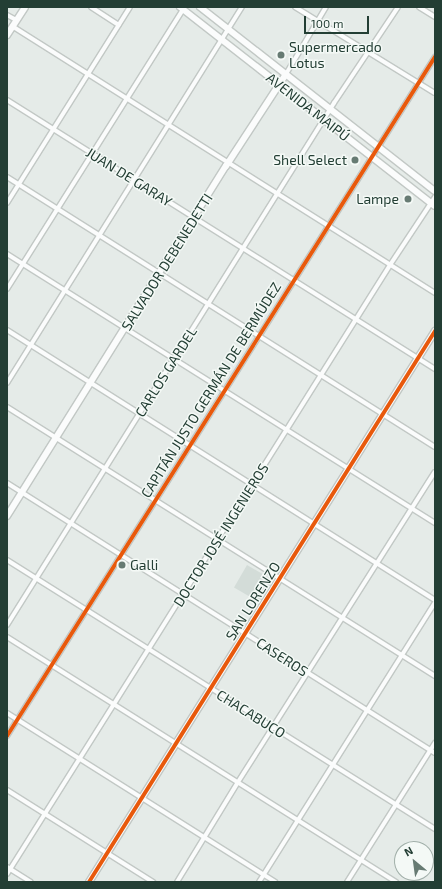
<!DOCTYPE html>
<meta charset="utf-8">
<style>
body{margin:0}
#map{position:relative;width:442px;height:889px;overflow:hidden;background:#e5ebe8;font-family:"Exo 2",sans-serif}
div>[style]{position:absolute}
.built>*{inset:0;background:#d3dcd8;transform-origin:0 0}
.roads{filter:drop-shadow(1px 0 #c2c8c5) drop-shadow(-1px 0 #c2c8c5) drop-shadow(0 1px #c2c8c5) drop-shadow(0 -1px #c2c8c5)}
.street>*{height:4px;margin:-2px;padding:0 2px;transform-origin:2px;border-radius:2px;background:#fbfcfc}
.secondary>*{height:6px;margin:-3px;padding:0 3px;transform-origin:3px;border-radius:3px;background:#fbfcfc}
.cycleway>*{height:4px;margin:-2px;padding:0 2px;transform-origin:2px;border-radius:2px;background:#e8590c}
.dots>*{width:11px;height:11px;translate:-50% -50%;box-sizing:border-box;border:2px solid #f4f9f6;border-radius:50%}
span{translate:-50% -50%;white-space:nowrap;text-align:center;line-height:1.15;-webkit-text-stroke:3px #f4f9f6;paint-order:stroke}
.poi-label{font-size:14px;color:#233e34}
.left{translate:0 -50%;text-align:left}
.right{translate:-100% -50%;text-align:right}
.street-label{font-size:14px;color:#233e34}
.frame{position:absolute;inset:0;border:8px solid #233e34;pointer-events:none}
.north{position:absolute;left:394px;top:841px;width:40px;height:40px;box-sizing:border-box;background:#f4f9f6;border:1px solid #a0aea8;border-radius:50%;rotate:331deg;font-size:11px;font-weight:700;line-height:16px;text-align:center;color:#233e34}
.north::after{content:'';display:block;margin:auto;width:14px;height:18px;background:#677b73;clip-path:polygon(50% 0,100% 100%,50% 72%,0 100%)}
.scale{position:absolute;left:304px;top:16px;width:65px;height:18px;box-sizing:border-box;border:2px solid #233e34;border-top:0;padding-left:5px;font-size:12px;line-height:14px;white-space:nowrap;color:#233e34;-webkit-text-stroke:3px #f4f9f6;paint-order:stroke}
</style>
<div id="map">
<div class="built">
<div style="left:247px;top:565px;width:30px;height:26px;rotate:30deg"></div>
</div>
<div class="roads">
<div class="street">
<div style="left:91px;top:7px;width:33px;rotate:33deg"></div>
<div style="left:295px;top:7px;width:164px;rotate:31.6deg"></div>
<div style="left:419px;top:7px;width:19px;rotate:32deg"></div>
<div style="left:7px;top:15px;width:10px;rotate:29deg"></div>
<div style="left:12px;top:26px;width:500px;rotate:32.26deg"></div>
<div style="left:286px;top:74px;width:78px;rotate:-59.2deg"></div>
<div style="left:7px;top:100px;width:506px;rotate:32.15deg"></div>
<div style="left:7px;top:177px;width:506px;rotate:32.25deg"></div>
<div style="left:7px;top:203px;width:231px;rotate:-57.9deg"></div>
<div style="left:7px;top:254px;width:506px;rotate:32.15deg"></div>
<div style="left:7px;top:289px;width:331px;rotate:-57.8deg"></div>
<div style="left:7px;top:330px;width:506px;rotate:32.25deg"></div>
<div style="left:7px;top:383px;width:443px;rotate:-58deg"></div>
<div style="left:7px;top:407px;width:506px;rotate:32.15deg"></div>
<div style="left:7px;top:483px;width:506px;rotate:32.25deg"></div>
<div style="left:7px;top:560px;width:506px;rotate:32.15deg"></div>
<div style="left:7px;top:625px;width:616px;rotate:-57.94deg"></div>
<div style="left:334px;top:103px;width:115px;rotate:-56.3deg"></div>
<div style="left:7px;top:637px;width:460px;rotate:32.2deg"></div>
<div style="left:7px;top:713px;width:317px;rotate:32.2deg"></div>
<div style="left:7px;top:736px;width:803px;rotate:-57.78deg"></div>
<div style="left:7px;top:790px;width:173px;rotate:32.2deg"></div>
<div style="left:7px;top:867px;width:28px;rotate:32deg"></div>
<div style="left:7px;top:874px;width:719px;rotate:-57.83deg"></div>
<div style="left:390px;top:265px;width:82px;rotate:-56.5deg"></div>
<div style="left:177px;top:882px;width:117px;rotate:-58.6deg"></div>
<div style="left:238px;top:782px;width:367px;rotate:-57.6deg"></div>
<div style="left:259px;top:882px;width:330px;rotate:-57.8deg"></div>
<div style="left:347px;top:882px;width:165px;rotate:-57.7deg"></div>
</div>
<div class="secondary">
<div style="left:180px;top:7px;width:323px;rotate:38deg"></div>
<div style="left:200px;top:7px;width:298px;rotate:38.1deg"></div>
<div style="left:7px;top:35px;width:33px;rotate:-57deg"></div>
<div style="left:7px;top:516px;width:413px;rotate:-58deg"></div>
<div style="left:226px;top:166px;width:110px;rotate:-56.9deg"></div>
<div style="left:89px;top:882px;width:651px;rotate:-57.87deg"></div>
</div>
</div>
<div class="cycleway">
<div style="left:7px;top:736px;width:803px;rotate:-57.78deg"></div>
<div style="left:89px;top:882px;width:651px;rotate:-57.87deg"></div>
</div>
<div class="dots">
<div style="left:281px;top:55px;background:#677b73"></div>
<div style="left:355px;top:160px;background:#677b73"></div>
<div style="left:408px;top:199px;background:#677b73"></div>
<div style="left:122px;top:565px;background:#677b73"></div>
</div>
<div class="poi-label">
<span class="left" style="left:289px;top:55px">Supermercado<br>Lotus</span>
<span class="right" style="left:347px;top:160px">Shell Select</span>
<span class="right" style="left:399px;top:199px">Lampe</span>
<span class="left" style="left:130px;top:565px">Galli</span>
</div>
<div class="street-label">
<span style="left:308px;top:107px;rotate:38deg">AVENIDA MAIPÚ</span>
<span style="left:129px;top:177px;rotate:32deg">JUAN DE GARAY</span>
<span style="left:167px;top:262px;rotate:-58deg">SALVADOR DEBENEDETTI</span>
<span style="left:166px;top:372px;rotate:-58deg">CARLOS GARDEL</span>
<span style="left:211px;top:390px;rotate:-58deg">CAPITÁN JUSTO GERMÁN DE BERMÚDEZ</span>
<span style="left:221px;top:535px;rotate:-58deg">DOCTOR JOSÉ INGENIEROS</span>
<span style="left:253px;top:601px;rotate:-58deg">SAN LORENZO</span>
<span style="left:282px;top:657px;rotate:33deg">CASEROS</span>
<span style="left:251px;top:714px;rotate:32deg">CHACABUCO</span>
</div>
<div class="frame"></div>
<div class="north">N</div>
<div class="scale">100 m</div>
</div>
